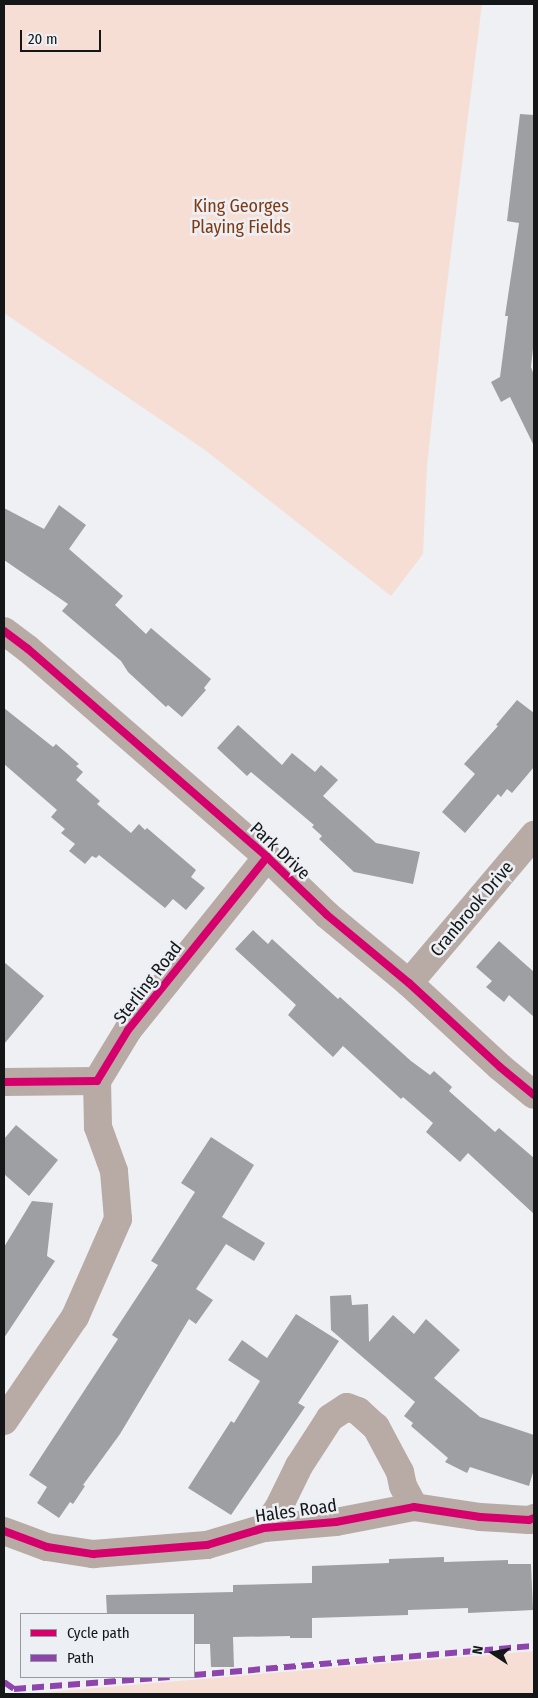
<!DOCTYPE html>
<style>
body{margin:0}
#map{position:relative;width:538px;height:1698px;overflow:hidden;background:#eef0f3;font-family:"Fira Sans Condensed",sans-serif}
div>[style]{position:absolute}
.green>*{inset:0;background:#f7ded4}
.building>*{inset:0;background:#9e9fa2}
.minor>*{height:28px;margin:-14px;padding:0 14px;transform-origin:14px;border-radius:14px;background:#b8aaa5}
.quiet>*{height:6px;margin-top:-3px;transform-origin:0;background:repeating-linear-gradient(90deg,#8e44ad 0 12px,transparent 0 18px)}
.cycleway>*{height:8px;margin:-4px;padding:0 4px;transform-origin:4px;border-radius:4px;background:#d6006c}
span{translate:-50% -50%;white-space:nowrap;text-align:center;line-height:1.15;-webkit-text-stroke:5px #ecf0f5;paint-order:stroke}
.park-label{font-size:18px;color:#813910}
.street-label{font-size:18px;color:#151618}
.frame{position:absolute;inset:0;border:5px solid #151618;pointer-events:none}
.legend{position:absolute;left:20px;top:1613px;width:175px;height:65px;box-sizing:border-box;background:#ecf0f5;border:1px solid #96999d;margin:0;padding:6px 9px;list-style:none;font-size:15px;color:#151618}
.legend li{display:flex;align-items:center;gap:10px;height:25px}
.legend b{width:25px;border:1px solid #96999d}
.north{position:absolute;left:468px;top:1628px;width:50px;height:50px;-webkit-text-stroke:4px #ecf0f5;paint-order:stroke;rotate:281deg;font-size:14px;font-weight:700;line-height:20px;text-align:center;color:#151618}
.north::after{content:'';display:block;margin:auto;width:18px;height:22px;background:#151618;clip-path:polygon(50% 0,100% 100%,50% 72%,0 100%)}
.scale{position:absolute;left:20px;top:30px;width:81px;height:22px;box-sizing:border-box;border:2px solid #151618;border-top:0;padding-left:6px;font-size:15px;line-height:18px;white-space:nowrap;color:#151618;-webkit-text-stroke:4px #ecf0f5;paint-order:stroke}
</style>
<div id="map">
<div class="green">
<div style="clip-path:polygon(4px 4px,482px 4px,442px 325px,427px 466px,423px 554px,391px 596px,205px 450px,4px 313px)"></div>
<div style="clip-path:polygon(534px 1651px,534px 1694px,24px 1694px)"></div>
</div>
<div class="building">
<div style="clip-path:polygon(520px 114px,534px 115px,534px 339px,531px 367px,534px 375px,534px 446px,510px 397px,501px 402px,491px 382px,500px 377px,508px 316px,505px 316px,519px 223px,507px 221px)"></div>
<div style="clip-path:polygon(59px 505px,86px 525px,69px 549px,123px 596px,115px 605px,146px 634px,151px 628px,211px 679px,204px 688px,206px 690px,182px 717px,168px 705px,166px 707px,128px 672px,121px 661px,62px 611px,68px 604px,4px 560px,4px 508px,44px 529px)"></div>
<div style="clip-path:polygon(517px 700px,534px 713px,534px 767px,512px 793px,507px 789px,501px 797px,498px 794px,465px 833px,442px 812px,475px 774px,464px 764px,498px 726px,496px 725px)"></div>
<div style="clip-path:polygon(4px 708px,53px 747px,56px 744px,79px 764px,76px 766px,83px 772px,76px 780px,100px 801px,97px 804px,131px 833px,139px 824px,145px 830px,147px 828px,196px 870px,191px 877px,205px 888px,186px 910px,173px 899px,165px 908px,99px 855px,96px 858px,92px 856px,85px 864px,69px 851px,75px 844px,61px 833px,65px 829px,51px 817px,57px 810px,4px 764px)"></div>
<div style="clip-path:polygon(238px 725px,282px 765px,292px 753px,315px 772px,321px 765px,338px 780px,323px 796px,376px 843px,420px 852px,413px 884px,354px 872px,319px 839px,322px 836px,312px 827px,314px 825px,251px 772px,247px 776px,217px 748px)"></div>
<div style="clip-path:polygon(253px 930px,268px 944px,272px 939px,338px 999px,340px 997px,411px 1061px,430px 1075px,434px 1071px,452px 1087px,449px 1091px,495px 1132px,499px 1128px,534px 1158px,534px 1214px,468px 1153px,460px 1162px,426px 1132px,433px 1123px,403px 1097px,401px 1099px,343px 1046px,333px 1057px,288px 1015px,296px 1005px,235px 949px)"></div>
<div style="clip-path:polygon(499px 941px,534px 972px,534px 1017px,509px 995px,504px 1002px,486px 987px,492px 981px,476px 967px)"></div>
<div style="clip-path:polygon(4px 962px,44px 996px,4px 1044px)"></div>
<div style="clip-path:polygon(16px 1125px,58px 1160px,29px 1196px,4px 1174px,4px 1139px)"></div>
<div style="clip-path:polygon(211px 1137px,254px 1165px,222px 1217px,265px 1243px,254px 1261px,226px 1244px,196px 1289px,213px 1300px,196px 1324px,189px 1319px,120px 1434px,83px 1485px,85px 1486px,73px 1504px,70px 1502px,59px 1518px,37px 1503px,47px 1487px,29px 1475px,118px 1339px,112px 1335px,158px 1265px,151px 1261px,195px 1192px,181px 1183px)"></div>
<div style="clip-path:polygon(32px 1201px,53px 1203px,47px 1256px,55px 1261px,4px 1338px,4px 1247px)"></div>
<div style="clip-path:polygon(351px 1295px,352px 1305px,368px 1304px,369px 1342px,393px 1315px,414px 1334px,426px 1319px,460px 1350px,434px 1378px,480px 1417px,534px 1435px,534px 1469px,529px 1486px,470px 1467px,467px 1473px,445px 1462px,448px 1458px,411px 1426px,413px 1423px,404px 1416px,415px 1402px,331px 1330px,330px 1296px)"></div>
<div style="clip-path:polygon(296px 1314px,339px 1341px,298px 1403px,305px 1407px,231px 1515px,188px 1488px,231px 1421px,234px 1423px,260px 1381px,228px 1360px,242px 1340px,267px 1358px)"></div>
<div style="clip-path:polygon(444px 1557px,444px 1562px,508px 1560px,508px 1564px,531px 1564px,533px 1610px,468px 1613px,468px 1608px,408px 1610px,408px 1615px,312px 1618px,312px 1638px,290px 1638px,290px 1636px,233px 1637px,234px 1667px,211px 1667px,210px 1644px,194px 1644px,194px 1614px,107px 1614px,106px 1595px,233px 1592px,233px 1585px,312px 1583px,312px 1566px,389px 1563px,389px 1559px)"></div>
</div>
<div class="minor">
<div style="left:4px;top:631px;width:30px;rotate:37deg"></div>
<div style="left:28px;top:649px;width:317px;rotate:41deg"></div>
<div style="left:267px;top:857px;width:83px;rotate:44deg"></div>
<div style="left:327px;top:915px;width:107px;rotate:39.7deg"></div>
<div style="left:409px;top:983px;width:124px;rotate:42.7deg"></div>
<div style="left:500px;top:1067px;width:44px;rotate:39.5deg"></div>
<div style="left:409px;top:983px;width:194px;rotate:-49.8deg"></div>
<div style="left:4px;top:1082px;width:93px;rotate:-0.6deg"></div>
<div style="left:97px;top:1081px;width:60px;rotate:-58.7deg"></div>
<div style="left:128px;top:1030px;width:222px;rotate:-51.2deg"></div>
<div style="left:4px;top:1421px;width:126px;rotate:-55.7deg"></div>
<div style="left:75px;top:1317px;width:107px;rotate:-66.3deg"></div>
<div style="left:118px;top:1219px;width:48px;rotate:-94.8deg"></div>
<div style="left:114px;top:1171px;width:47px;rotate:-110deg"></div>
<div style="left:98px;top:1127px;width:46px;rotate:-91.2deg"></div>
<div style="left:264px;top:1528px;width:24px;rotate:-54deg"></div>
<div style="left:278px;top:1509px;width:48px;rotate:-64deg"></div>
<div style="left:299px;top:1466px;width:57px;rotate:-57.1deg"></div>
<div style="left:330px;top:1418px;width:20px;rotate:-33deg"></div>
<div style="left:347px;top:1407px;width:12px;rotate:20deg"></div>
<div style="left:358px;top:1411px;width:24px;rotate:42deg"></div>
<div style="left:376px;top:1427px;width:51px;rotate:61.9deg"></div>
<div style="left:400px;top:1472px;width:14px;rotate:78deg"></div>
<div style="left:403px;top:1486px;width:24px;rotate:62deg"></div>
<div style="left:4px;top:1531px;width:46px;rotate:20.4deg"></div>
<div style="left:47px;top:1547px;width:47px;rotate:8.7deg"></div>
<div style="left:93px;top:1554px;width:114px;rotate:-4.5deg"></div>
<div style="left:207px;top:1545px;width:59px;rotate:-16.6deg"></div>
<div style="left:264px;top:1528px;width:72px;rotate:-4.8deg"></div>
<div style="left:336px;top:1522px;width:79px;rotate:-10.9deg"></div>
<div style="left:414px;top:1507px;width:67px;rotate:8.6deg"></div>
<div style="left:480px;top:1517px;width:49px;rotate:3.5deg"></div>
<div style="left:529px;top:1520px;width:5px;rotate:-22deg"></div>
</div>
<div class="quiet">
<div style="left:194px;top:1675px;width:341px;rotate:-4.9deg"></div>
<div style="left:4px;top:1682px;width:12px;rotate:35deg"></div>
<div style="left:14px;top:1689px;width:156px;rotate:-4.4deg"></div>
</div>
<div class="cycleway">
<div style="left:4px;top:631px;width:30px;rotate:37deg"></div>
<div style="left:28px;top:649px;width:317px;rotate:41deg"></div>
<div style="left:267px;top:857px;width:83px;rotate:44deg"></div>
<div style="left:327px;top:915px;width:107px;rotate:39.7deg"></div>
<div style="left:409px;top:983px;width:124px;rotate:42.7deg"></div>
<div style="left:500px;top:1067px;width:44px;rotate:39.5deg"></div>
<div style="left:4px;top:1082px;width:93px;rotate:-0.6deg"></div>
<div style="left:97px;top:1081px;width:60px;rotate:-58.7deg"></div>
<div style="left:128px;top:1030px;width:222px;rotate:-51.2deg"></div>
<div style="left:4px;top:1531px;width:46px;rotate:20.4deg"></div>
<div style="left:47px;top:1547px;width:47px;rotate:8.7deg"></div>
<div style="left:93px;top:1554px;width:114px;rotate:-4.5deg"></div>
<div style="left:207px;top:1545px;width:59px;rotate:-16.6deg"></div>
<div style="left:264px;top:1528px;width:72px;rotate:-4.8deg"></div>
<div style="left:336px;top:1522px;width:79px;rotate:-10.9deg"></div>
<div style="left:414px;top:1507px;width:67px;rotate:8.6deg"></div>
<div style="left:480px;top:1517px;width:49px;rotate:3.5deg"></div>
<div style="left:529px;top:1520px;width:5px;rotate:-22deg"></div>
</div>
<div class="park-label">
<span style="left:241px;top:217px">King Georges<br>Playing Fields</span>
</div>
<div class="street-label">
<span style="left:280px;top:851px;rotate:43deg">Park Drive</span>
<span style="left:472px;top:909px;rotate:-50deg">Cranbrook Drive</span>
<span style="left:148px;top:983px;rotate:-52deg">Sterling Road</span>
<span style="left:296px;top:1511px;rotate:-8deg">Hales Road</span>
</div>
<div class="frame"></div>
<ul class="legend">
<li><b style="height:6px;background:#d6006c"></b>Cycle path</li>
<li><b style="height:6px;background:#8e44ad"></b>Path</li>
</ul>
<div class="north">N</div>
<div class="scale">20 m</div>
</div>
